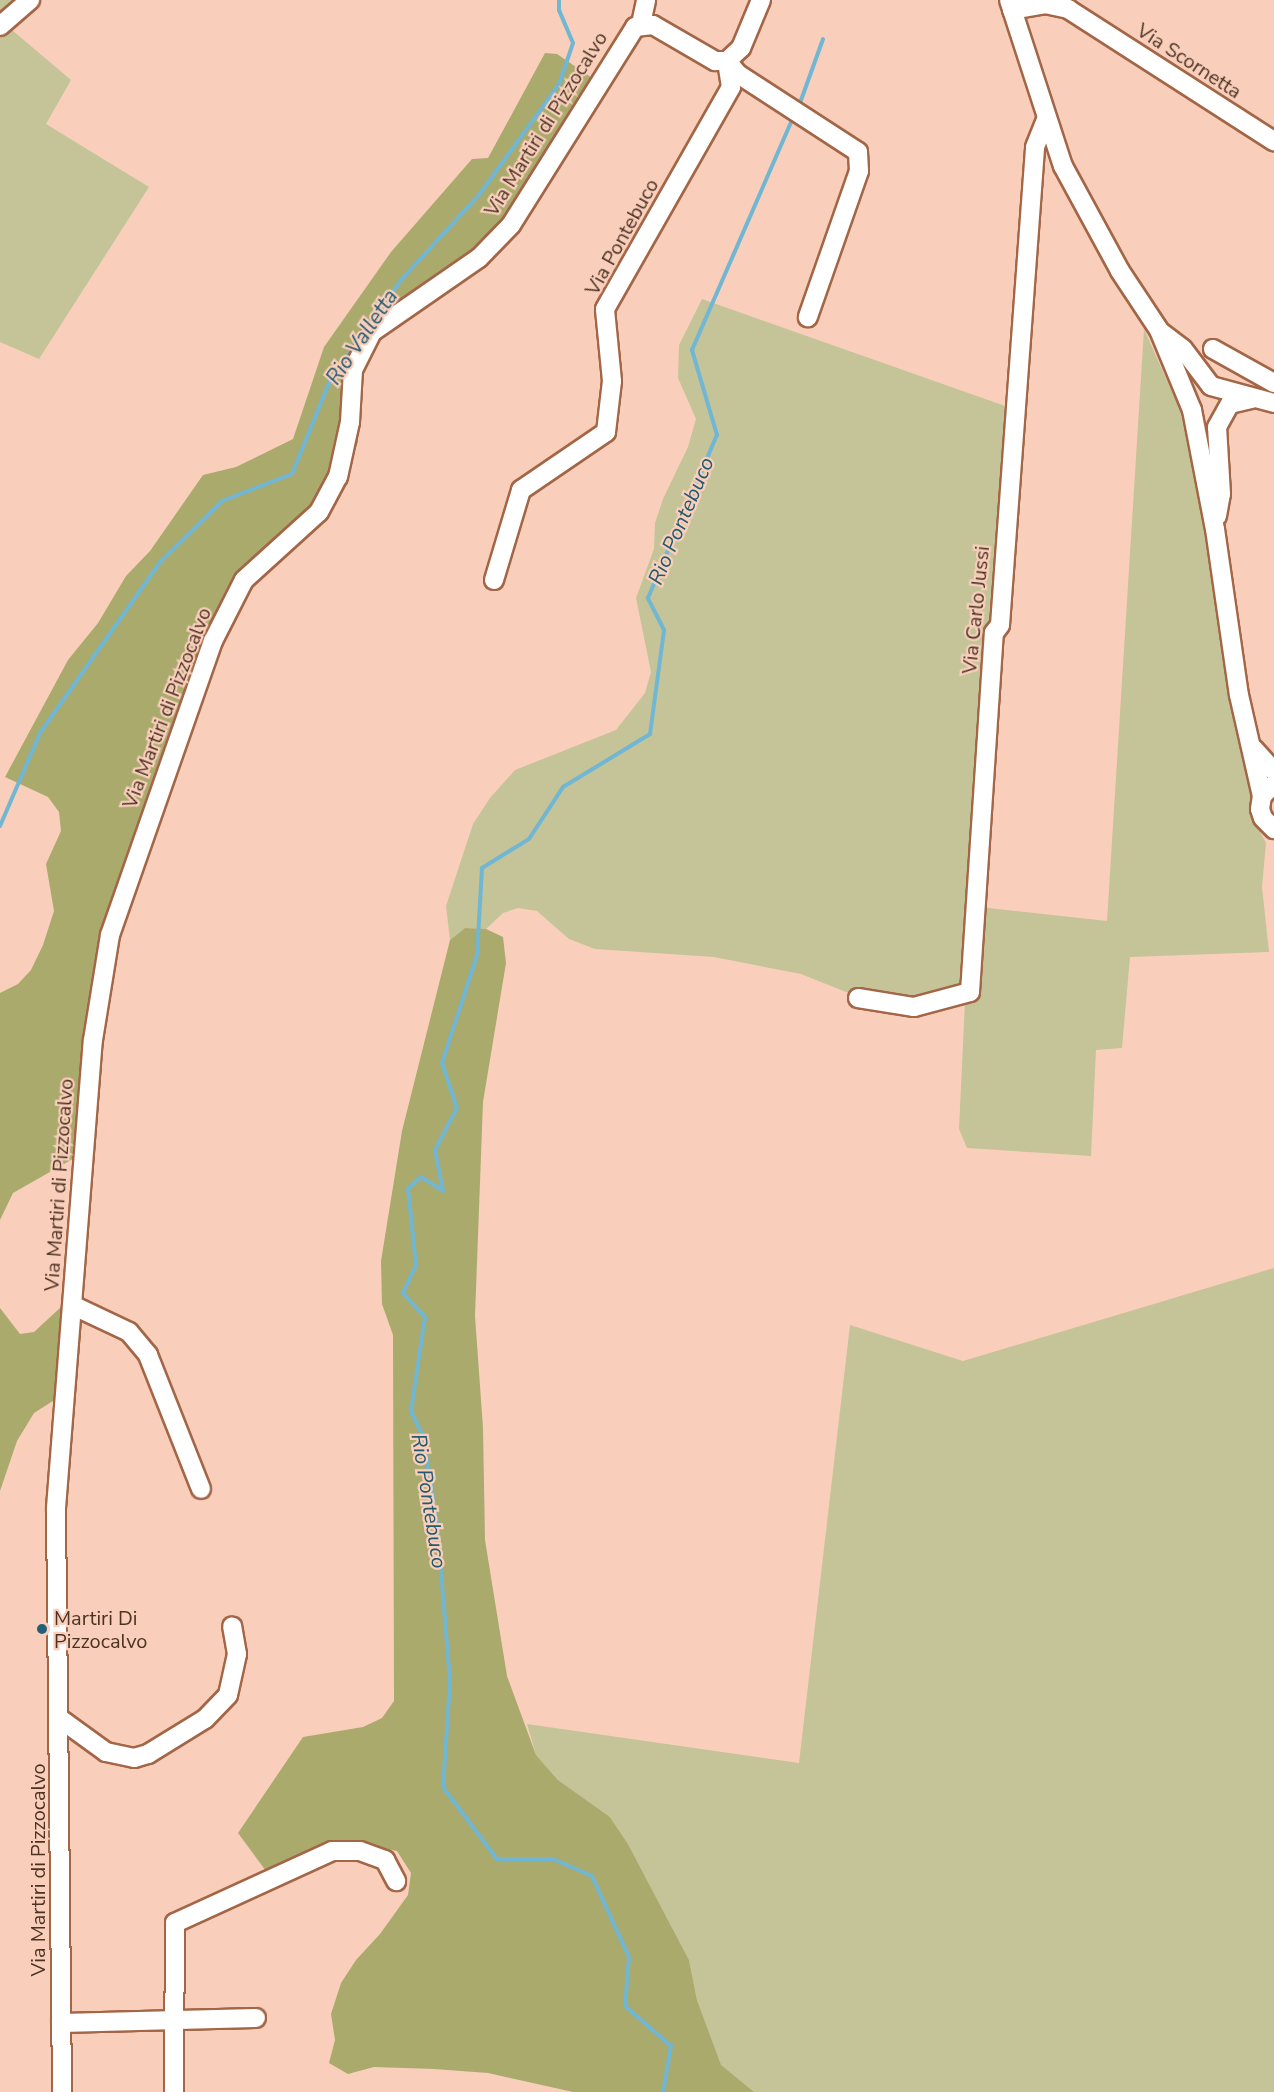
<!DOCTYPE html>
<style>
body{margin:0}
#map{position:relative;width:1274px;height:2092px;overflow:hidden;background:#f9cfbb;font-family:"Nunito Sans",sans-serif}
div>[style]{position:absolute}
.green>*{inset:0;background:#c4c498}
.forest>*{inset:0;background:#aaaa6d}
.stream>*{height:4px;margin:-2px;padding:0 2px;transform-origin:2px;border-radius:2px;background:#71b6d3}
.roads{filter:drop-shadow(2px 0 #a36646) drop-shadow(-2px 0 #a36646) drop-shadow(0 2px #a36646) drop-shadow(0 -2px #a36646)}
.minor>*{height:18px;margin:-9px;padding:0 9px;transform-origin:9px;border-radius:9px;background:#fff}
.dots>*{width:16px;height:16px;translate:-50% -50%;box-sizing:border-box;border:3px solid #f9cfbb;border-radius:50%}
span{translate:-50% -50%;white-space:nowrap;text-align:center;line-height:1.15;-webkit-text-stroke:4.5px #f9cfbb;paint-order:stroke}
.street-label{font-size:20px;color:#4d3224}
.poi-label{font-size:20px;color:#4d3224}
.left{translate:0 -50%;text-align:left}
.water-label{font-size:21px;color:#235a6f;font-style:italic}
</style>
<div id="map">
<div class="green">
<div style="clip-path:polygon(0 0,33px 0,6px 25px,71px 80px,46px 124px,149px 187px,39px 359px,0 342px)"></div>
<div style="clip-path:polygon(702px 299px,1008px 407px,970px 906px,1107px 921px,1144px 329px,1188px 428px,1234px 724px,1254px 781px,1251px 815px,1266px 843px,1262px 887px,1269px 952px,1130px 957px,1122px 1048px,1096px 1050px,1091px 1156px,967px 1148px,959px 1129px,965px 1001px,866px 1000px,801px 974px,714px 957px,595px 949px,569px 939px,537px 911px,518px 908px,503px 913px,486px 929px,465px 928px,450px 940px,446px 906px,473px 824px,490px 798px,515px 770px,616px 730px,645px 693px,651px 672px,636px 598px,654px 549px,655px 523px,663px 499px,688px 447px,696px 419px,678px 378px,679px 345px)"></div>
<div style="clip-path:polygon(1274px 1268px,1274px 2092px,754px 2092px,721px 2066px,697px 2000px,689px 1960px,628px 1844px,610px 1817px,558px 1780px,536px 1755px,527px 1724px,799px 1763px,850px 1325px,963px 1361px)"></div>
</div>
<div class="forest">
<div style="clip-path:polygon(545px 53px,557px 54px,601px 84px,516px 226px,365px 352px,354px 392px,358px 442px,335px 503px,320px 525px,254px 575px,219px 636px,109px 961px,92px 1148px,13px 1193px,0 1220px,0 993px,18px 984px,31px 970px,43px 945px,54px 911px,46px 864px,61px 831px,59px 812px,48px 797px,5px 777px,68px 660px,98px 623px,126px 576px,150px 551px,203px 475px,236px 467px,293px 439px,324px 347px,391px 252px,472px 159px,488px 158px)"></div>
<div style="clip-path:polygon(465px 928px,486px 929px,503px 937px,506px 963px,483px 1102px,475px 1316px,483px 1428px,485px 1540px,507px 1676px,536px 1755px,558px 1780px,610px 1817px,628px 1844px,689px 1960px,697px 2000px,721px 2065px,754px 2092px,573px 2092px,488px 2073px,434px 2069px,374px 2067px,348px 2074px,329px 2063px,335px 2040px,331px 2014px,341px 1983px,356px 1960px,380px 1934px,408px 1895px,411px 1873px,397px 1851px,348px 1841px,266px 1871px,238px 1833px,303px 1737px,363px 1727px,382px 1718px,394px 1701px,393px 1335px,382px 1304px,381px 1261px,402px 1131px,450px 940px)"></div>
<div style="clip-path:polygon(61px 1307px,56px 1399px,34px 1413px,17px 1441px,0 1491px,0 1308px,20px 1334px,34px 1332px)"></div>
</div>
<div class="stream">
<div style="left:800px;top:103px;width:68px;rotate:-70.2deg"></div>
<div style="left:370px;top:324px;width:54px;rotate:-54.8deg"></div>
<div style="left:401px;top:280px;width:115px;rotate:-47.5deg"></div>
<div style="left:479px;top:195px;width:137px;rotate:-54.2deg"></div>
<div style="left:559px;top:84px;width:43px;rotate:-71.1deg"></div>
<div style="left:573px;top:43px;width:36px;rotate:-113deg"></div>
<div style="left:559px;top:10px;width:10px;rotate:-90deg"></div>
<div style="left:0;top:826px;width:101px;rotate:-66.7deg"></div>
<div style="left:40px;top:733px;width:209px;rotate:-54.9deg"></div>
<div style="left:160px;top:562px;width:87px;rotate:-44.5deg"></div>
<div style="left:222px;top:501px;width:75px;rotate:-21.1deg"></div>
<div style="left:292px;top:474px;width:98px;rotate:-67.9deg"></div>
<div style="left:329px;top:383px;width:50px;rotate:-55.7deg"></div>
<div style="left:663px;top:2092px;width:47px;rotate:-80.1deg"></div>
<div style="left:671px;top:2046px;width:61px;rotate:-139deg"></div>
<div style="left:625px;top:2006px;width:49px;rotate:-85.3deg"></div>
<div style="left:629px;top:1957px;width:89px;rotate:-114.6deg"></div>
<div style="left:592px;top:1876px;width:43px;rotate:-156.4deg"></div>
<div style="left:553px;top:1859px;width:56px;rotate:180deg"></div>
<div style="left:497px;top:1859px;width:90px;rotate:-126.9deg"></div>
<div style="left:443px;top:1787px;width:106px;rotate:-86.2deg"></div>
<div style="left:450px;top:1681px;width:159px;rotate:-94.7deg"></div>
<div style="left:437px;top:1523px;width:88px;rotate:-99.1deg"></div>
<div style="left:423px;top:1436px;width:28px;rotate:-116deg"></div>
<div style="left:411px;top:1411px;width:95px;rotate:-81.5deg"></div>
<div style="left:425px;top:1317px;width:33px;rotate:-133deg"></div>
<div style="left:403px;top:1293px;width:31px;rotate:-65deg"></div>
<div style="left:416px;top:1265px;width:76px;rotate:-96deg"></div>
<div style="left:408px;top:1189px;width:18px;rotate:-43deg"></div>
<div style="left:421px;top:1177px;width:26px;rotate:32deg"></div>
<div style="left:443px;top:1191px;width:42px;rotate:-101deg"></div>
<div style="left:435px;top:1150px;width:47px;rotate:-62.4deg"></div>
<div style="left:457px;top:1108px;width:47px;rotate:-108.4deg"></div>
<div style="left:442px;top:1063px;width:114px;rotate:-72deg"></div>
<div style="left:477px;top:955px;width:87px;rotate:-86.7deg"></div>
<div style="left:482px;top:868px;width:55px;rotate:-31.7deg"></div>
<div style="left:529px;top:839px;width:62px;rotate:-56.8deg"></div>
<div style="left:563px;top:787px;width:102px;rotate:-31.3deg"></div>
<div style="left:650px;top:734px;width:105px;rotate:-82.3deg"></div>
<div style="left:664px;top:630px;width:36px;rotate:-117deg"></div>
<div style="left:648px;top:598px;width:177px;rotate:-67.1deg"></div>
<div style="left:717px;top:435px;width:89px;rotate:-106.4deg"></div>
<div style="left:692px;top:350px;width:251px;rotate:-66.5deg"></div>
</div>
<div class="roads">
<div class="minor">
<div style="left:1009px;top:0;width:175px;rotate:72deg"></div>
<div style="left:1063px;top:166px;width:119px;rotate:61.5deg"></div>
<div style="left:1120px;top:271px;width:71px;rotate:56.5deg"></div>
<div style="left:1159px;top:330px;width:87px;rotate:67.6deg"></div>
<div style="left:1192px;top:410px;width:121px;rotate:79.1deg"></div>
<div style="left:1215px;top:529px;width:168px;rotate:81.8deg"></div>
<div style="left:1239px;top:695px;width:104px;rotate:77.2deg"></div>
<div style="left:1012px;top:10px;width:34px;rotate:-10deg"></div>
<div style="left:1045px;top:4px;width:24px;rotate:12deg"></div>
<div style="left:1068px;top:9px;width:245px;rotate:32.7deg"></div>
<div style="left:641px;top:24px;width:25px;rotate:-78deg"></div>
<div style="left:0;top:26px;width:40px;rotate:-41deg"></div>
<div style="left:727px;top:61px;width:17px;rotate:50deg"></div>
<div style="left:738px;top:74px;width:143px;rotate:33deg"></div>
<div style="left:858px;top:152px;width:19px;rotate:87deg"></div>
<div style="left:859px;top:171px;width:155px;rotate:109.3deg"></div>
<div style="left:1162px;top:333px;width:26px;rotate:37deg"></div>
<div style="left:1183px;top:349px;width:46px;rotate:52.9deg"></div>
<div style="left:1211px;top:386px;width:65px;rotate:15.1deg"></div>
<div style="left:1213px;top:349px;width:70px;rotate:29.1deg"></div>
<div style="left:1217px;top:516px;width:22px;rotate:-80deg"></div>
<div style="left:1221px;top:494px;width:67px;rotate:-93.4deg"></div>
<div style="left:1217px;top:427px;width:26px;rotate:-61deg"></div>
<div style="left:1230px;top:404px;width:23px;rotate:-13deg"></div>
<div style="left:494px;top:580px;width:94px;rotate:-73.3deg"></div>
<div style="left:521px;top:490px;width:103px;rotate:-34.3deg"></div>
<div style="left:606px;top:432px;width:51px;rotate:-83.3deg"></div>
<div style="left:612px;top:381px;width:72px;rotate:-95.6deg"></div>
<div style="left:605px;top:309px;width:255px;rotate:-60.4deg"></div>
<div style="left:731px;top:87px;width:26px;rotate:-99deg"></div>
<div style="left:1254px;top:749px;width:30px;rotate:48deg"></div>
<div style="left:1274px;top:784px;width:17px;rotate:135deg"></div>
<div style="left:1262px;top:796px;width:13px;rotate:99deg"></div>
<div style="left:1260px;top:809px;width:9px;rotate:72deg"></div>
<div style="left:1263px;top:818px;width:16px;rotate:45deg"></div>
<div style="left:858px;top:998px;width:57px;rotate:9.1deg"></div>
<div style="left:914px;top:1007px;width:58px;rotate:-15deg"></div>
<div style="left:970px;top:992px;width:360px;rotate:-86.2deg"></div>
<div style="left:994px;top:633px;width:10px;rotate:-53deg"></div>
<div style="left:1000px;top:625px;width:479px;rotate:-85.8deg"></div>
<div style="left:1035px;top:147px;width:29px;rotate:-68deg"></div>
<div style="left:72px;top:1305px;width:63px;rotate:25.3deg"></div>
<div style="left:129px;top:1332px;width:30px;rotate:50deg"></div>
<div style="left:148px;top:1355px;width:144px;rotate:68.4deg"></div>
<div style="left:59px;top:1718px;width:58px;rotate:35.9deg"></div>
<div style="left:106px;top:1752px;width:29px;rotate:12deg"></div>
<div style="left:134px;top:1758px;width:15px;rotate:-16deg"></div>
<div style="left:148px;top:1754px;width:67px;rotate:-31.6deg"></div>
<div style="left:205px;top:1719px;width:33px;rotate:-46deg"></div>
<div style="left:228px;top:1695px;width:42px;rotate:-77.6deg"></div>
<div style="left:237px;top:1654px;width:28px;rotate:-100deg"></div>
<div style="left:61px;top:2023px;width:195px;rotate:-1.5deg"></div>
<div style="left:62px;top:2092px;width:584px;rotate:-90.59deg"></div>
<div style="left:56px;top:1508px;width:469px;rotate:-85.5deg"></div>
<div style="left:93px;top:1040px;width:106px;rotate:-80.8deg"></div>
<div style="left:110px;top:935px;width:312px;rotate:-70.7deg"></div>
<div style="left:213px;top:641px;width:68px;rotate:-63.1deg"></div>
<div style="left:244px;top:580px;width:101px;rotate:-42.2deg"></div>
<div style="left:319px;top:512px;width:40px;rotate:-62deg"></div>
<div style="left:338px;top:477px;width:56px;rotate:-77.7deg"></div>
<div style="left:350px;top:422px;width:52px;rotate:-86.7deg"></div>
<div style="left:353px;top:370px;width:42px;rotate:-63.4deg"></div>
<div style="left:372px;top:332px;width:130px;rotate:-34.7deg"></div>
<div style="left:479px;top:258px;width:46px;rotate:-45.9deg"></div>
<div style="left:511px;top:225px;width:234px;rotate:-57.9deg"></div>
<div style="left:635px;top:27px;width:18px;rotate:-6deg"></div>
<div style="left:653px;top:25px;width:72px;rotate:30.1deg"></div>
<div style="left:715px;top:61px;width:12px"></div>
<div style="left:727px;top:61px;width:19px;rotate:-43deg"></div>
<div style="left:741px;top:48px;width:52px;rotate:-67.4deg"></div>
<div style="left:174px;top:2092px;width:169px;rotate:-89.7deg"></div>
<div style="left:175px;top:1923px;width:173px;rotate:-24.6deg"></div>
<div style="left:332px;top:1851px;width:28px"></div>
<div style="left:360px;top:1851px;width:27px;rotate:20deg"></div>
<div style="left:385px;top:1860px;width:24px;rotate:62deg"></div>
</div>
</div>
<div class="dots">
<div style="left:42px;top:1629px;background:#235f76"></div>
</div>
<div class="street-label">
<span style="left:1189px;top:61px;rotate:33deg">Via Scornetta</span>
<span style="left:546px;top:124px;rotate:-58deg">Via Martiri di Pizzocalvo</span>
<span style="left:622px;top:237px;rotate:-61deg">Via Pontebuco</span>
<span style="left:976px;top:610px;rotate:-84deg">Via Carlo Jussi</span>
<span style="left:167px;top:708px;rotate:-69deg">Via Martiri di Pizzocalvo</span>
<span style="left:59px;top:1185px;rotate:-86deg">Via Martiri di Pizzocalvo</span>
<span style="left:38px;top:1870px;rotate:-90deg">Via Martiri di Pizzocalvo</span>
</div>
<div class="poi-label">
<span class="left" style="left:54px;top:1630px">Martiri Di<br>Pizzocalvo</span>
</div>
<div class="water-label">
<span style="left:362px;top:337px;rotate:-56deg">Rio Valletta</span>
<span style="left:681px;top:521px;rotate:-67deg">Rio Pontebuco</span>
<span style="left:429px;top:1501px;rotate:81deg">Rio Pontebuco</span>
</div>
</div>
